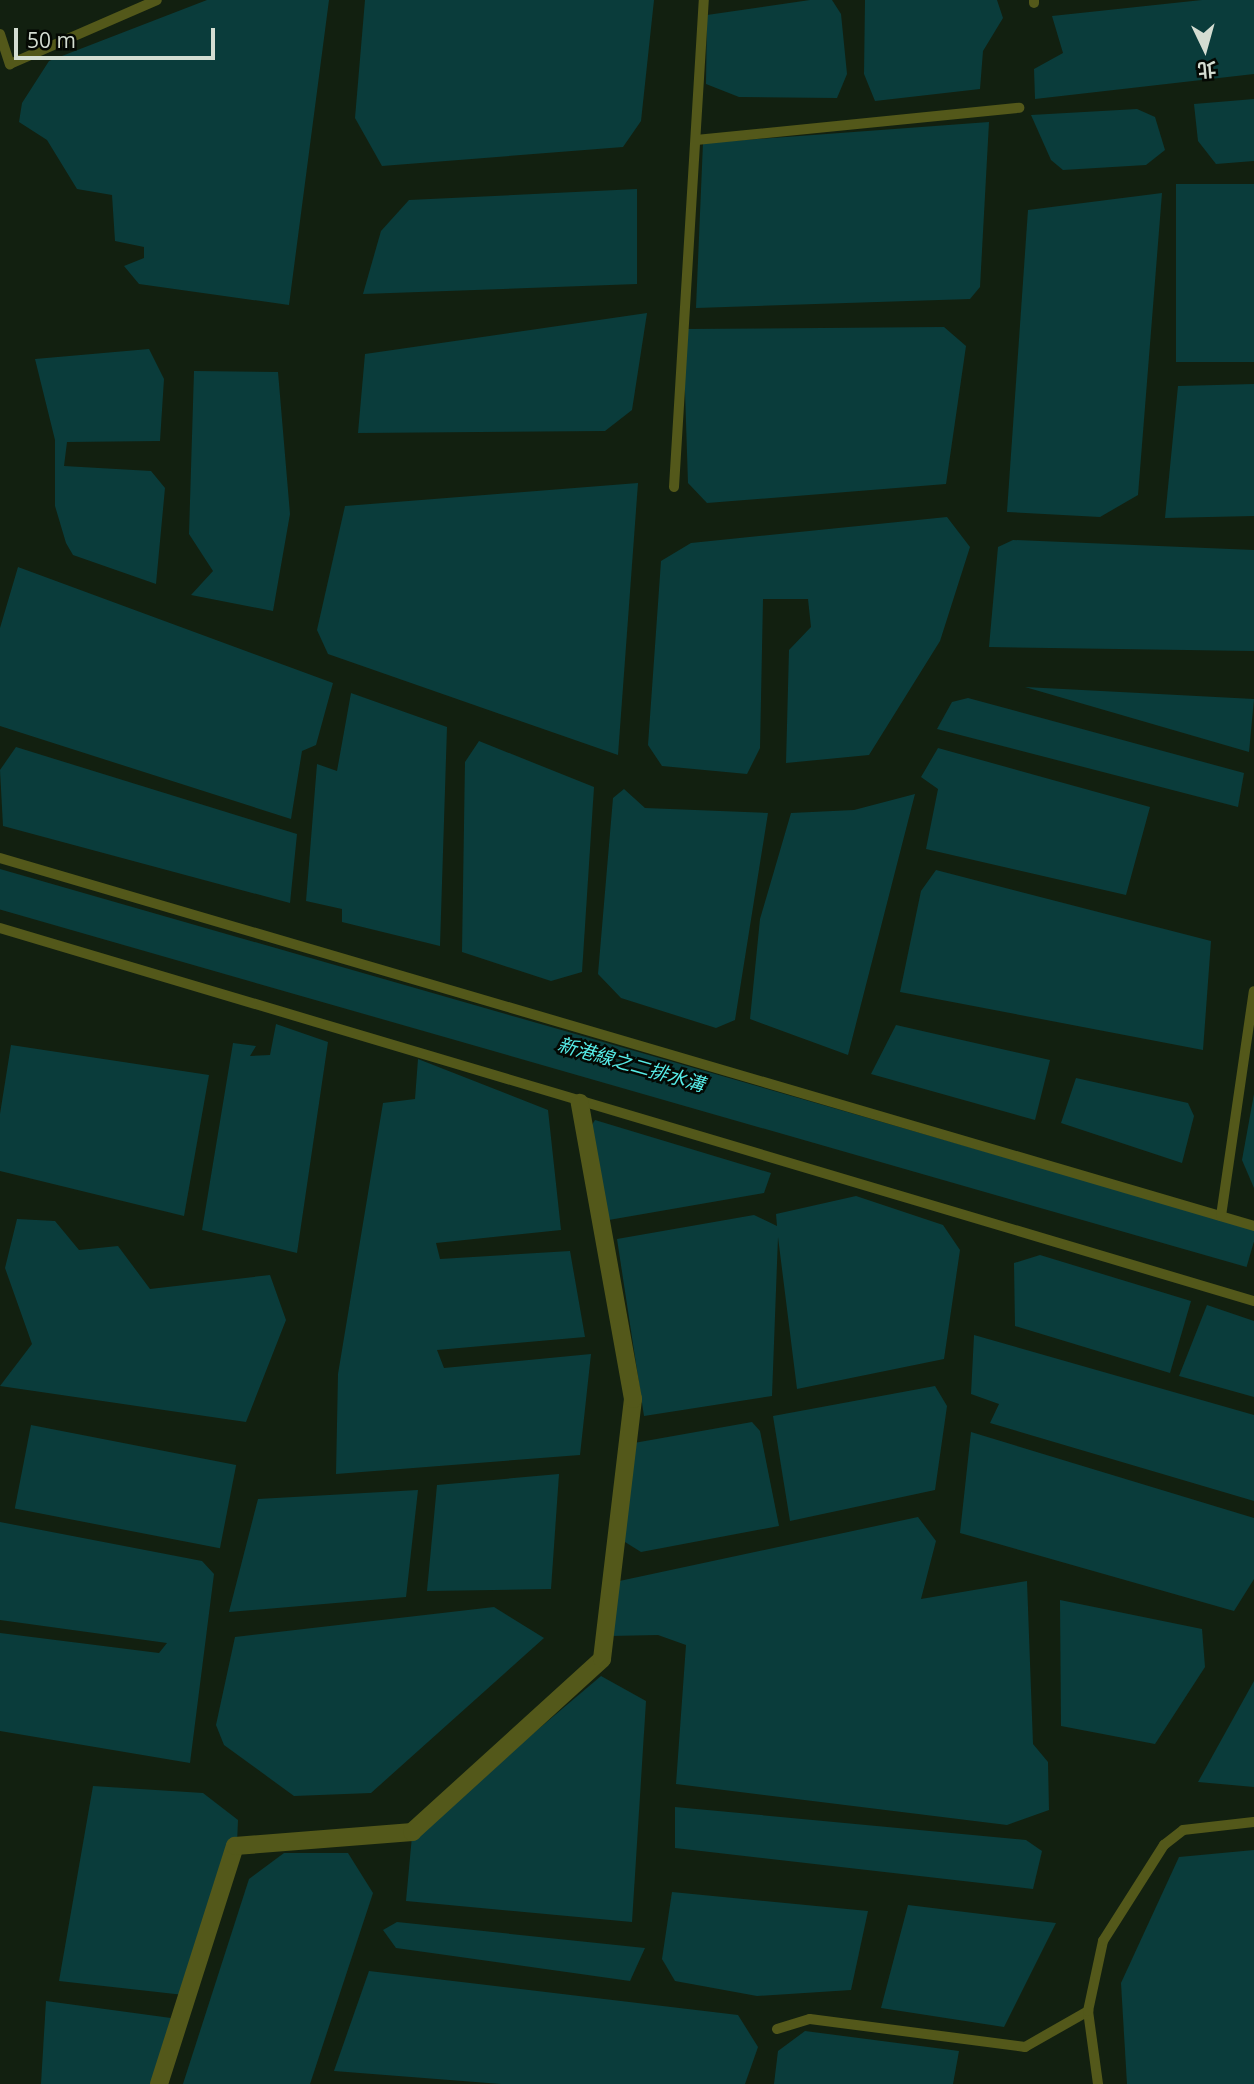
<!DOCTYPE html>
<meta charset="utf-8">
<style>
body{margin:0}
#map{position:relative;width:1254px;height:2084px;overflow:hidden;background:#122010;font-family:"Open Sans","Noto Sans TC",sans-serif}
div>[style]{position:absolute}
.water>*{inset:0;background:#0a3c3b;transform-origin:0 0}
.service>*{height:10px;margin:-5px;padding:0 5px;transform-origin:5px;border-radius:5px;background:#53581a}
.minor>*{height:18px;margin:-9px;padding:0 9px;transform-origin:9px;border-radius:9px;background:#53581a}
span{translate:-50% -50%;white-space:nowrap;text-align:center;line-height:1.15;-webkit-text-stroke:5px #040803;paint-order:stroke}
.water-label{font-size:19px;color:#56ebe7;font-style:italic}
.north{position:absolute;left:1170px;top:14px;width:70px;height:70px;-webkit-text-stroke:5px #040803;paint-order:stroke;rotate:175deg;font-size:19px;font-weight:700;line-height:28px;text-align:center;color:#d4ddd2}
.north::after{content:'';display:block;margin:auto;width:24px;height:32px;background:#d4ddd2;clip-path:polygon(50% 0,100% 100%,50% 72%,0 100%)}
.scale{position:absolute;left:14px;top:28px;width:201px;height:32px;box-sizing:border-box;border:4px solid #d4ddd2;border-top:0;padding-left:9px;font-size:21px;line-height:24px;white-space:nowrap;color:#d4ddd2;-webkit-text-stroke:5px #040803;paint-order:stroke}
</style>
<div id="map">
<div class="water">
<div style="clip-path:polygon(207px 0,329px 0,289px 305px,139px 284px,124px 266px,144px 258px,144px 247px,115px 241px,112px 195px,77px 189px,47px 140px,19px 122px,22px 103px,49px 61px)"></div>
<div style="clip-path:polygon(365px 0,654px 0,641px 121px,623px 147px,382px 166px,355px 118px)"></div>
<div style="clip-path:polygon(810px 0,832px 0,841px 14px,847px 74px,837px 98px,739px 97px,706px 84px,707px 15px)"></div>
<div style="clip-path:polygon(865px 0,997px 0,1003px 18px,983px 51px,980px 89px,875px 101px,864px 74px)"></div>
<div style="clip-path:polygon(1202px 0,1254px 0,1254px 74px,1035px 99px,1034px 69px,1063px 53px,1052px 16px)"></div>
<div style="clip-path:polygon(1254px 99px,1254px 161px,1216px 164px,1198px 141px,1194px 104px)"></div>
<div style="clip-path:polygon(1137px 109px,1155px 117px,1165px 150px,1146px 165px,1063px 170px,1051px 160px,1031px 115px)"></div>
<div style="clip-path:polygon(989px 122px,980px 287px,970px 299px,696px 308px,703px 143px)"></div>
<div style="left:1254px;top:184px;width:178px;height:78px;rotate:90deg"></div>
<div style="clip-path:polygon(637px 189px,637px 284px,363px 294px,381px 231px,409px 200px)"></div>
<div style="clip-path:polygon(1162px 193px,1138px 495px,1100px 517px,1007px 512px,1028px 210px)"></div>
<div style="clip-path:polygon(647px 313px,632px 410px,605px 431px,358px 433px,365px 354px)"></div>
<div style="clip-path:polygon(944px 327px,966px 346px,946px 484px,707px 503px,688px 483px,683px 329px)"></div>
<div style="clip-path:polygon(149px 349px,164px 379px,160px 441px,67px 442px,64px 466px,151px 471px,165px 488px,156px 584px,73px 555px,66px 543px,55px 506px,55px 440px,35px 359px)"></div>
<div style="clip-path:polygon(194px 371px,278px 372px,290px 514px,273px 611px,191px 595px,213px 571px,189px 534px)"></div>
<div style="clip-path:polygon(1254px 384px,1254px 516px,1165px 518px,1178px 386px)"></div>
<div style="clip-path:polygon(638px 483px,618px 755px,328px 654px,317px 630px,345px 506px)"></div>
<div style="clip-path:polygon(947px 517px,970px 547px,940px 641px,869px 755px,786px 763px,789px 650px,811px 627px,808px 599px,763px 599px,760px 748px,747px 774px,662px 766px,648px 745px,661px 561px,691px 543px)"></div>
<div style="clip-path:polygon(1013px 540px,1254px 550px,1254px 651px,989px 647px,998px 547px)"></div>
<div style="clip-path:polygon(18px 567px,333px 683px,316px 745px,302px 751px,291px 819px,0 726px,0 628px)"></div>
<div style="clip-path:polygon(1025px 687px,1254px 699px,1249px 752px)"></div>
<div style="clip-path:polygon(351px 693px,447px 727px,440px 946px,342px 922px,342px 909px,306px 901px,317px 764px,337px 771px)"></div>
<div style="clip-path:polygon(968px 698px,1244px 773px,1238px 807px,937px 729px,952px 702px)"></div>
<div style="clip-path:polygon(479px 741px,594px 787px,582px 972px,551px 981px,462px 952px,465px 762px)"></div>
<div style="clip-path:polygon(16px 747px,297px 834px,290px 903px,3px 826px,0 770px)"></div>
<div style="clip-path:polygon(938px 748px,1150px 807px,1126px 895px,926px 849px,938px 789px,921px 777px)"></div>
<div style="clip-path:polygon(624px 789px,645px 808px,768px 813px,735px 1020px,716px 1028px,621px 998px,598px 974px,613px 798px)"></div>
<div style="clip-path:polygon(915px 794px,848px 1055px,750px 1019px,760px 919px,791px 813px,854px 810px)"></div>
<div style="left:0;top:869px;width:1308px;height:39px;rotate:16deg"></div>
<div style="clip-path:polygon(936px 870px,1211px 941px,1203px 1050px,900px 992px,921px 891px)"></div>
<div style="clip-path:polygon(276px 1024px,328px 1042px,297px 1253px,202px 1230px,233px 1043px,256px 1046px,250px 1056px,270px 1055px)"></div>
<div style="clip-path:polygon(896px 1025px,1050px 1060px,1035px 1120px,871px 1074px)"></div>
<div style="clip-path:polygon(11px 1045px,209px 1075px,184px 1216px,0 1171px,0 1114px)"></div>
<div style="clip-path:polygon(418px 1059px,548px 1110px,561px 1230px,436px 1243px,440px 1259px,570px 1251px,585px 1337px,437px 1350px,444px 1368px,591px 1354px,580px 1455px,336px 1474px,338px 1374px,383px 1103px,415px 1099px)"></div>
<div style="clip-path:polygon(1076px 1078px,1188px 1103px,1194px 1116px,1182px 1163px,1061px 1123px)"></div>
<div style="clip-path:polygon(1254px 1094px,1254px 1188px,1242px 1160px)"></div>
<div style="clip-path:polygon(595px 1120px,771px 1173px,764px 1193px,603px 1221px,587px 1133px)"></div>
<div style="clip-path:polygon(856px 1196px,943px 1225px,960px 1250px,944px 1359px,797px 1389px,778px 1237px,772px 1396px,644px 1416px,617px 1239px,754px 1215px,777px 1226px,776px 1214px)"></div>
<div style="clip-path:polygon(17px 1219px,55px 1221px,79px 1250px,118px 1246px,150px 1289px,270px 1275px,286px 1320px,246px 1422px,0 1386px,32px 1344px,5px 1268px)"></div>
<div style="clip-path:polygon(1040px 1255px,1191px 1301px,1170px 1373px,1015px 1326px,1014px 1263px)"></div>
<div style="clip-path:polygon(1207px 1305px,1254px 1321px,1254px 1397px,1179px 1376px)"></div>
<div style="clip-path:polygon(974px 1335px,1254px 1415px,1254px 1501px,990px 1423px,999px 1404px,971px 1394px)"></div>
<div style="clip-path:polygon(935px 1386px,947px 1406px,935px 1490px,790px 1521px,773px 1416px)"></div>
<div style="clip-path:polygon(752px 1422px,760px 1431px,779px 1526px,641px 1552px,617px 1537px,634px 1443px)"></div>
<div style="left:31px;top:1425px;width:209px;height:85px;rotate:11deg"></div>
<div style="clip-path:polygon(971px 1432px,1254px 1518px,1254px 1579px,1234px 1611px,960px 1533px)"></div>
<div style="clip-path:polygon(559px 1474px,551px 1589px,427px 1591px,437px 1485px)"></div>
<div style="clip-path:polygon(418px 1490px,406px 1597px,229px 1612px,258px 1499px)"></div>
<div style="clip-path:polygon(918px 1517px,936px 1541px,921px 1599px,1027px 1581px,1033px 1744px,1048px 1762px,1049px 1810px,1007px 1825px,676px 1784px,686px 1645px,658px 1635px,609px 1636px,610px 1583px)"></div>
<div style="clip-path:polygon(0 1522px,202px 1561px,214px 1574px,190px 1763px,0 1731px,0 1633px,159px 1653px,167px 1643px,0 1620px)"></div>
<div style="clip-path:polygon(1060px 1600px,1202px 1629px,1205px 1667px,1155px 1744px,1061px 1726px)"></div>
<div style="clip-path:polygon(494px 1607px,544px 1638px,371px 1793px,294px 1796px,224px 1745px,216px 1725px,235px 1637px)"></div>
<div style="clip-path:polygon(601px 1676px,646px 1701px,632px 1922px,406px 1901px,412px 1836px)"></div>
<div style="clip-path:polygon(1254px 1681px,1254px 1787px,1198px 1782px)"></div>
<div style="clip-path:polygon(93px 1786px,203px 1793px,238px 1820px,237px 1843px,184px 1995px,59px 1981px)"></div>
<div style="clip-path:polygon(675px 1807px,1026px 1840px,1042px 1851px,1033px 1889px,675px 1848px)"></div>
<div style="clip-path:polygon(1254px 1850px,1254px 2084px,1127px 2084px,1121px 1983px,1179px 1857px)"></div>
<div style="clip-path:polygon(284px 1853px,348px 1853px,373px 1893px,310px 2084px,183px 2084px,249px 1879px)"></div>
<div style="clip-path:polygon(672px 1892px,868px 1911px,851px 1990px,757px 1996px,675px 1981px,662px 1959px)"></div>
<div style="clip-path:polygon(908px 1905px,1056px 1923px,1004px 2027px,881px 2008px)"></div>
<div style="clip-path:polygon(397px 1922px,645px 1948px,630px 1981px,396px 1948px,383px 1930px)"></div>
<div style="clip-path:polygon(369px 1971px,738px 2015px,758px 2047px,745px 2084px,501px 2084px,334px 2071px)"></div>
<div style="clip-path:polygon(46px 2001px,171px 2018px,152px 2084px,41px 2084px)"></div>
<div style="clip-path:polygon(805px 2031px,959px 2051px,953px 2084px,774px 2084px,778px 2051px)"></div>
</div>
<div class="service">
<div style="left:1034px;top:3px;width:3px;rotate:-90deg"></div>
<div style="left:0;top:34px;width:32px;rotate:72deg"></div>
<div style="left:10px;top:64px;width:160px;rotate:-23.5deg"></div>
<div style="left:696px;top:140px;width:325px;rotate:-5.7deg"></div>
<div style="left:674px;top:487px;width:488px;rotate:-86.5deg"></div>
<div style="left:0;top:858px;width:1307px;rotate:16.35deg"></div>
<div style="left:0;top:928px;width:1308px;rotate:16.57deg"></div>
<div style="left:1221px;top:1216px;width:227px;rotate:-81.7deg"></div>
<div style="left:777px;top:2029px;width:34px;rotate:-17deg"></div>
<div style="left:810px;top:2019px;width:217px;rotate:7.4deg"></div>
<div style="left:1025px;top:2047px;width:73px;rotate:-29.7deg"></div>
<div style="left:1098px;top:2084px;width:74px;rotate:-97.8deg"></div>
<div style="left:1088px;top:2011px;width:72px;rotate:-77.9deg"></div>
<div style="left:1103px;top:1941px;width:114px;rotate:-57.6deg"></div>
<div style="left:1164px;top:1845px;width:24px;rotate:-38deg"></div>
<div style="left:1183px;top:1830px;width:71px;rotate:-6.4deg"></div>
</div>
<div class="minor">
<div style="left:159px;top:2084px;width:250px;rotate:-72.3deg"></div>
<div style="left:235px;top:1846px;width:178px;rotate:-4.5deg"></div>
<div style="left:412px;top:1832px;width:257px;rotate:-42.3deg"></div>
<div style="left:602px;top:1659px;width:262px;rotate:-83.2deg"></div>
<div style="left:633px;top:1399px;width:301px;rotate:-100.2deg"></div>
</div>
<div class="water-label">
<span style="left:631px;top:1065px;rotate:16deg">新港線之二排水溝</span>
</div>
<div class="north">北</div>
<div class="scale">50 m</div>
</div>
